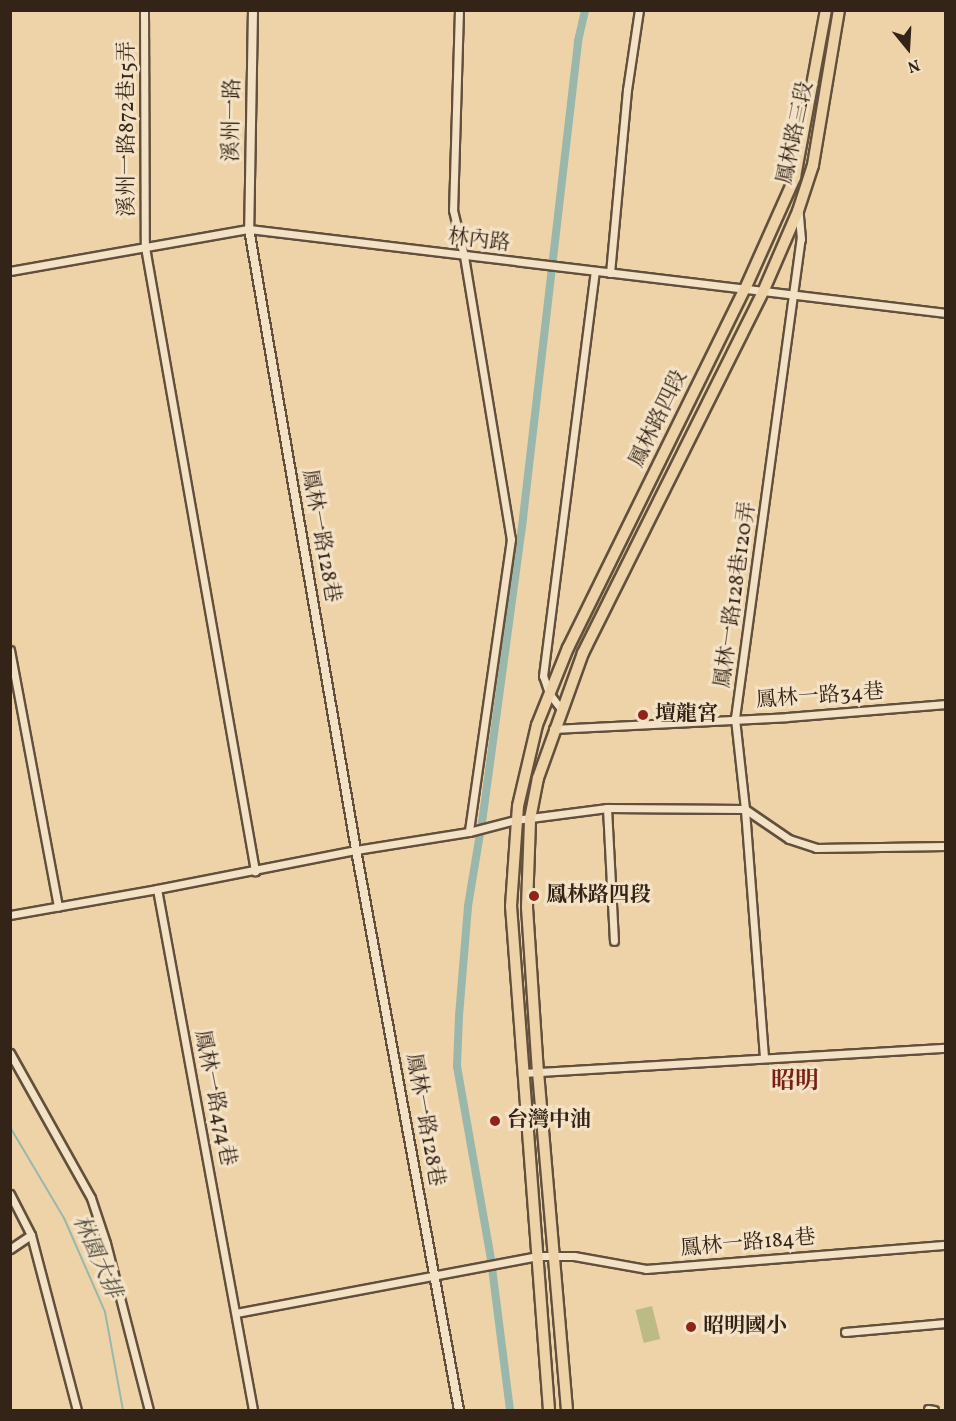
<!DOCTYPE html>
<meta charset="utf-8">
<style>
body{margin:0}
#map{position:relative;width:956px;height:1421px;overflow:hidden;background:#eed3a9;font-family:Vollkorn,"Noto Serif TC",serif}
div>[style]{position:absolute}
.green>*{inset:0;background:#bcbb85;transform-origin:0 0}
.stream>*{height:2px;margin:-1px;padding:0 1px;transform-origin:1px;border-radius:1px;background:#99b7ab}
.canal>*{height:8px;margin:-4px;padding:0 4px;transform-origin:4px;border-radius:4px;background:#99b7ab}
.roads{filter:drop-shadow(2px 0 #62503c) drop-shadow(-2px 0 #62503c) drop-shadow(0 2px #62503c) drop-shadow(0 -2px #62503c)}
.minor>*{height:7px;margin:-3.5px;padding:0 3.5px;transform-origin:3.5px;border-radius:3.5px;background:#f4e2c7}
.tertiary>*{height:8px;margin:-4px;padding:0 4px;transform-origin:4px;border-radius:4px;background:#f4e2c7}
.primary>*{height:10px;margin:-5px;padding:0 5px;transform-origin:5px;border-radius:5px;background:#eed3a9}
.dots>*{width:16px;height:16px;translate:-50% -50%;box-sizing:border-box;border:3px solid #f4e2c7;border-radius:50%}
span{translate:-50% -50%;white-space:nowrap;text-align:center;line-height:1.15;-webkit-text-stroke:6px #f4e2c7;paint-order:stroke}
.street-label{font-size:21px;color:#342417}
.poi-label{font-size:21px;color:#342417;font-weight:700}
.left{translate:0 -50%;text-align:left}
.water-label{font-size:22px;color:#4d493c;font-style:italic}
.quarter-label{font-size:24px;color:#7a1f14;font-weight:700}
.frame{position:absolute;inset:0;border:12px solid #342417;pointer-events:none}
.north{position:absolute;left:878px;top:18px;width:60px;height:60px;-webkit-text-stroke:4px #f4e2c7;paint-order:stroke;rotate:162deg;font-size:16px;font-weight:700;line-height:24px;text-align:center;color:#342417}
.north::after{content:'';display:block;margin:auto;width:21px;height:27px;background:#342417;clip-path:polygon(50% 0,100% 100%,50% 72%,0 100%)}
</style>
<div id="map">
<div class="green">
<div style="left:652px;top:1306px;width:34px;height:17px;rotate:76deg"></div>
</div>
<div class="stream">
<div style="left:697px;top:286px;width:36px;rotate:9deg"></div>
<div style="left:766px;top:296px;width:18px;rotate:6deg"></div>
<div style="left:795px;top:299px;width:152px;rotate:7.2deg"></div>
<div style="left:10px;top:1127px;width:106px;rotate:59.3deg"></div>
<div style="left:64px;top:1218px;width:103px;rotate:66.4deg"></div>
<div style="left:105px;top:1312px;width:100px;rotate:79.6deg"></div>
</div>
<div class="canal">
<div style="left:510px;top:1410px;width:152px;rotate:-97.2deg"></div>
<div style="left:491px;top:1259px;width:196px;rotate:-100deg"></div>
<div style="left:457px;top:1066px;width:50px;rotate:-87.7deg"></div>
<div style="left:459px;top:1016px;width:110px;rotate:-85.3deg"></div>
<div style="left:468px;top:906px;width:92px;rotate:-80.6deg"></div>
<div style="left:483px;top:815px;width:300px;rotate:-82.3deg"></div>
<div style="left:523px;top:518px;width:480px;rotate:-83.4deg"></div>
<div style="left:578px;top:41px;width:32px;rotate:-77deg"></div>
</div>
<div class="roads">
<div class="minor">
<div style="left:144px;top:10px;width:237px;rotate:89.8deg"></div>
<div style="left:145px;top:247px;width:634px;rotate:80deg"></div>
<div style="left:459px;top:10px;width:200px;rotate:91.7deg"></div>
<div style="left:453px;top:210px;width:47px;rotate:76.6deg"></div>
<div style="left:464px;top:256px;width:287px;rotate:80.6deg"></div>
<div style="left:511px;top:539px;width:296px;rotate:98.2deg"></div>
<div style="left:10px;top:271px;width:243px;rotate:-10deg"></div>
<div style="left:249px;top:229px;width:702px;rotate:6.87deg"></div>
<div style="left:610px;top:273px;width:184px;rotate:-84.7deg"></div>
<div style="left:627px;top:90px;width:81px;rotate:-81.5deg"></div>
<div style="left:10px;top:650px;width:261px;rotate:79.4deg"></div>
<div style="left:561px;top:709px;width:20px;rotate:-127deg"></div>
<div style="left:549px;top:693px;width:18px;rotate:-109deg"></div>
<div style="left:543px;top:676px;width:408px;rotate:-82.7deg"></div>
<div style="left:553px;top:729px;width:234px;rotate:-2.9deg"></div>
<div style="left:787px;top:717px;width:160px;rotate:-4.7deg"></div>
<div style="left:607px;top:808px;width:133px;rotate:87deg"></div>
<div style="left:157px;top:889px;width:530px;rotate:79.56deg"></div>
<div style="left:10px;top:915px;width:149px;rotate:-10deg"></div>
<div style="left:157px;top:889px;width:203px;rotate:-11.1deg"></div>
<div style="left:356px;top:850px;width:114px;rotate:-9.1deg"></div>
<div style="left:469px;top:832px;width:48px;rotate:-14.6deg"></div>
<div style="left:515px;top:820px;width:93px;rotate:-7.4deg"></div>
<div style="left:607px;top:808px;width:138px;rotate:0.4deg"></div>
<div style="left:745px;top:809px;width:53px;rotate:34.3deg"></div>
<div style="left:789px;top:839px;width:28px;rotate:18deg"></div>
<div style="left:816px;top:848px;width:130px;rotate:-0.9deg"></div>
<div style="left:10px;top:1053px;width:166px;rotate:60.8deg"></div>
<div style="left:91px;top:1198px;width:47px;rotate:71.6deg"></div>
<div style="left:106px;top:1243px;width:172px;rotate:75.6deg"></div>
<div style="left:764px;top:1057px;width:249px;rotate:-94.4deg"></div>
<div style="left:745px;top:809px;width:92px;rotate:-96.3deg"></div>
<div style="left:735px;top:718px;width:484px;rotate:-82.2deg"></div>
<div style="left:801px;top:239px;width:25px;rotate:-95deg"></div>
<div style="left:522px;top:1073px;width:425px;rotate:-3.4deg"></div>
<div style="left:10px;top:1194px;width:46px;rotate:62.9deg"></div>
<div style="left:31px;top:1235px;width:181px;rotate:75.3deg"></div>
<div style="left:10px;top:1249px;width:25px;rotate:-34deg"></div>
<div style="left:236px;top:1313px;width:306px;rotate:-10.7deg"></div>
<div style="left:537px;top:1256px;width:37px"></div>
<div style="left:574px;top:1256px;width:73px;rotate:10.2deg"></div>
<div style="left:646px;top:1269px;width:301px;rotate:-4.6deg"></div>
<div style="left:845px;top:1332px;width:101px;rotate:-5.1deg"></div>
<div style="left:928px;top:1409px;width:6px;rotate:9deg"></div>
</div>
<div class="tertiary">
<div style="left:253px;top:10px;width:219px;rotate:91deg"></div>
<div style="left:249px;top:229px;width:630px;rotate:80.22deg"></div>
<div style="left:356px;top:850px;width:569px;rotate:79.58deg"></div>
</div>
<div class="primary">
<div style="left:549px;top:1410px;width:505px;rotate:-94.31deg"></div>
<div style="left:511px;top:906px;width:100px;rotate:-86deg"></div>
<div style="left:518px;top:806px;width:83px;rotate:-76.8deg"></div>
<div style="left:537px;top:725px;width:83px;rotate:-68.1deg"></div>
<div style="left:568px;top:648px;width:400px;rotate:-63.8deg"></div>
<div style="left:745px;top:289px;width:123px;rotate:-65.9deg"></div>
<div style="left:795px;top:177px;width:170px;rotate:-79.5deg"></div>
<div style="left:567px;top:1410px;width:338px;rotate:-94.9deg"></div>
<div style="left:538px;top:1073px;width:166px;rotate:-93.8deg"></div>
<div style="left:527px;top:907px;width:88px;rotate:-88deg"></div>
<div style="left:530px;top:819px;width:42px;rotate:-79deg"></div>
<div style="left:538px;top:778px;width:133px;rotate:-70.2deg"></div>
<div style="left:583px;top:653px;width:403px;rotate:-63.5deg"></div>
<div style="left:763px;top:292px;width:88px;rotate:-66.6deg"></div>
<div style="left:798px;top:211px;width:48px;rotate:-71.9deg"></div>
<div style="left:813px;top:165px;width:157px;rotate:-80.5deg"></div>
</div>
</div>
<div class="dots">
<div style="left:643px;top:715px;background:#8f2418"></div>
<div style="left:534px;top:896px;background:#8f2418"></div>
<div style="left:495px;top:1121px;background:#8f2418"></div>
<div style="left:691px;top:1327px;background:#8f2418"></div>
</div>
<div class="street-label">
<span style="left:233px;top:120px;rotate:-89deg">溪州一路</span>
<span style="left:128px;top:129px;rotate:-90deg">溪州一路872巷15弄</span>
<span style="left:796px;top:133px;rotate:-78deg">鳳林路三段</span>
<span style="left:479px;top:241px;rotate:7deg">林內路</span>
<span style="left:659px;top:419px;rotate:-64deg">鳳林路四段</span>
<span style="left:320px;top:536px;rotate:80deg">鳳林一路128巷</span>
<span style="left:736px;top:595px;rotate:-82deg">鳳林一路128巷120弄</span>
<span style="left:820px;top:697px;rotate:-4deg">鳳林一路34巷</span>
<span style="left:214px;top:1098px;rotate:79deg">鳳林一路474巷</span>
<span style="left:424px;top:1120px;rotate:80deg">鳳林一路128巷</span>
<span style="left:748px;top:1244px;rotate:-5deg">鳳林一路184巷</span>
</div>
<div class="poi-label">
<span class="left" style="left:655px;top:715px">壇龍宮</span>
<span class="left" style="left:546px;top:896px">鳳林路四段</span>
<span class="left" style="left:507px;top:1121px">台灣中油</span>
<span class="left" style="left:703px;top:1327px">昭明國小</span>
</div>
<div class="water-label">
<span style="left:96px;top:1257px;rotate:66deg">林園大排</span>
</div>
<div class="quarter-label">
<span style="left:795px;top:1083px">昭明</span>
</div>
<div class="frame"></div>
<div class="north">N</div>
</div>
